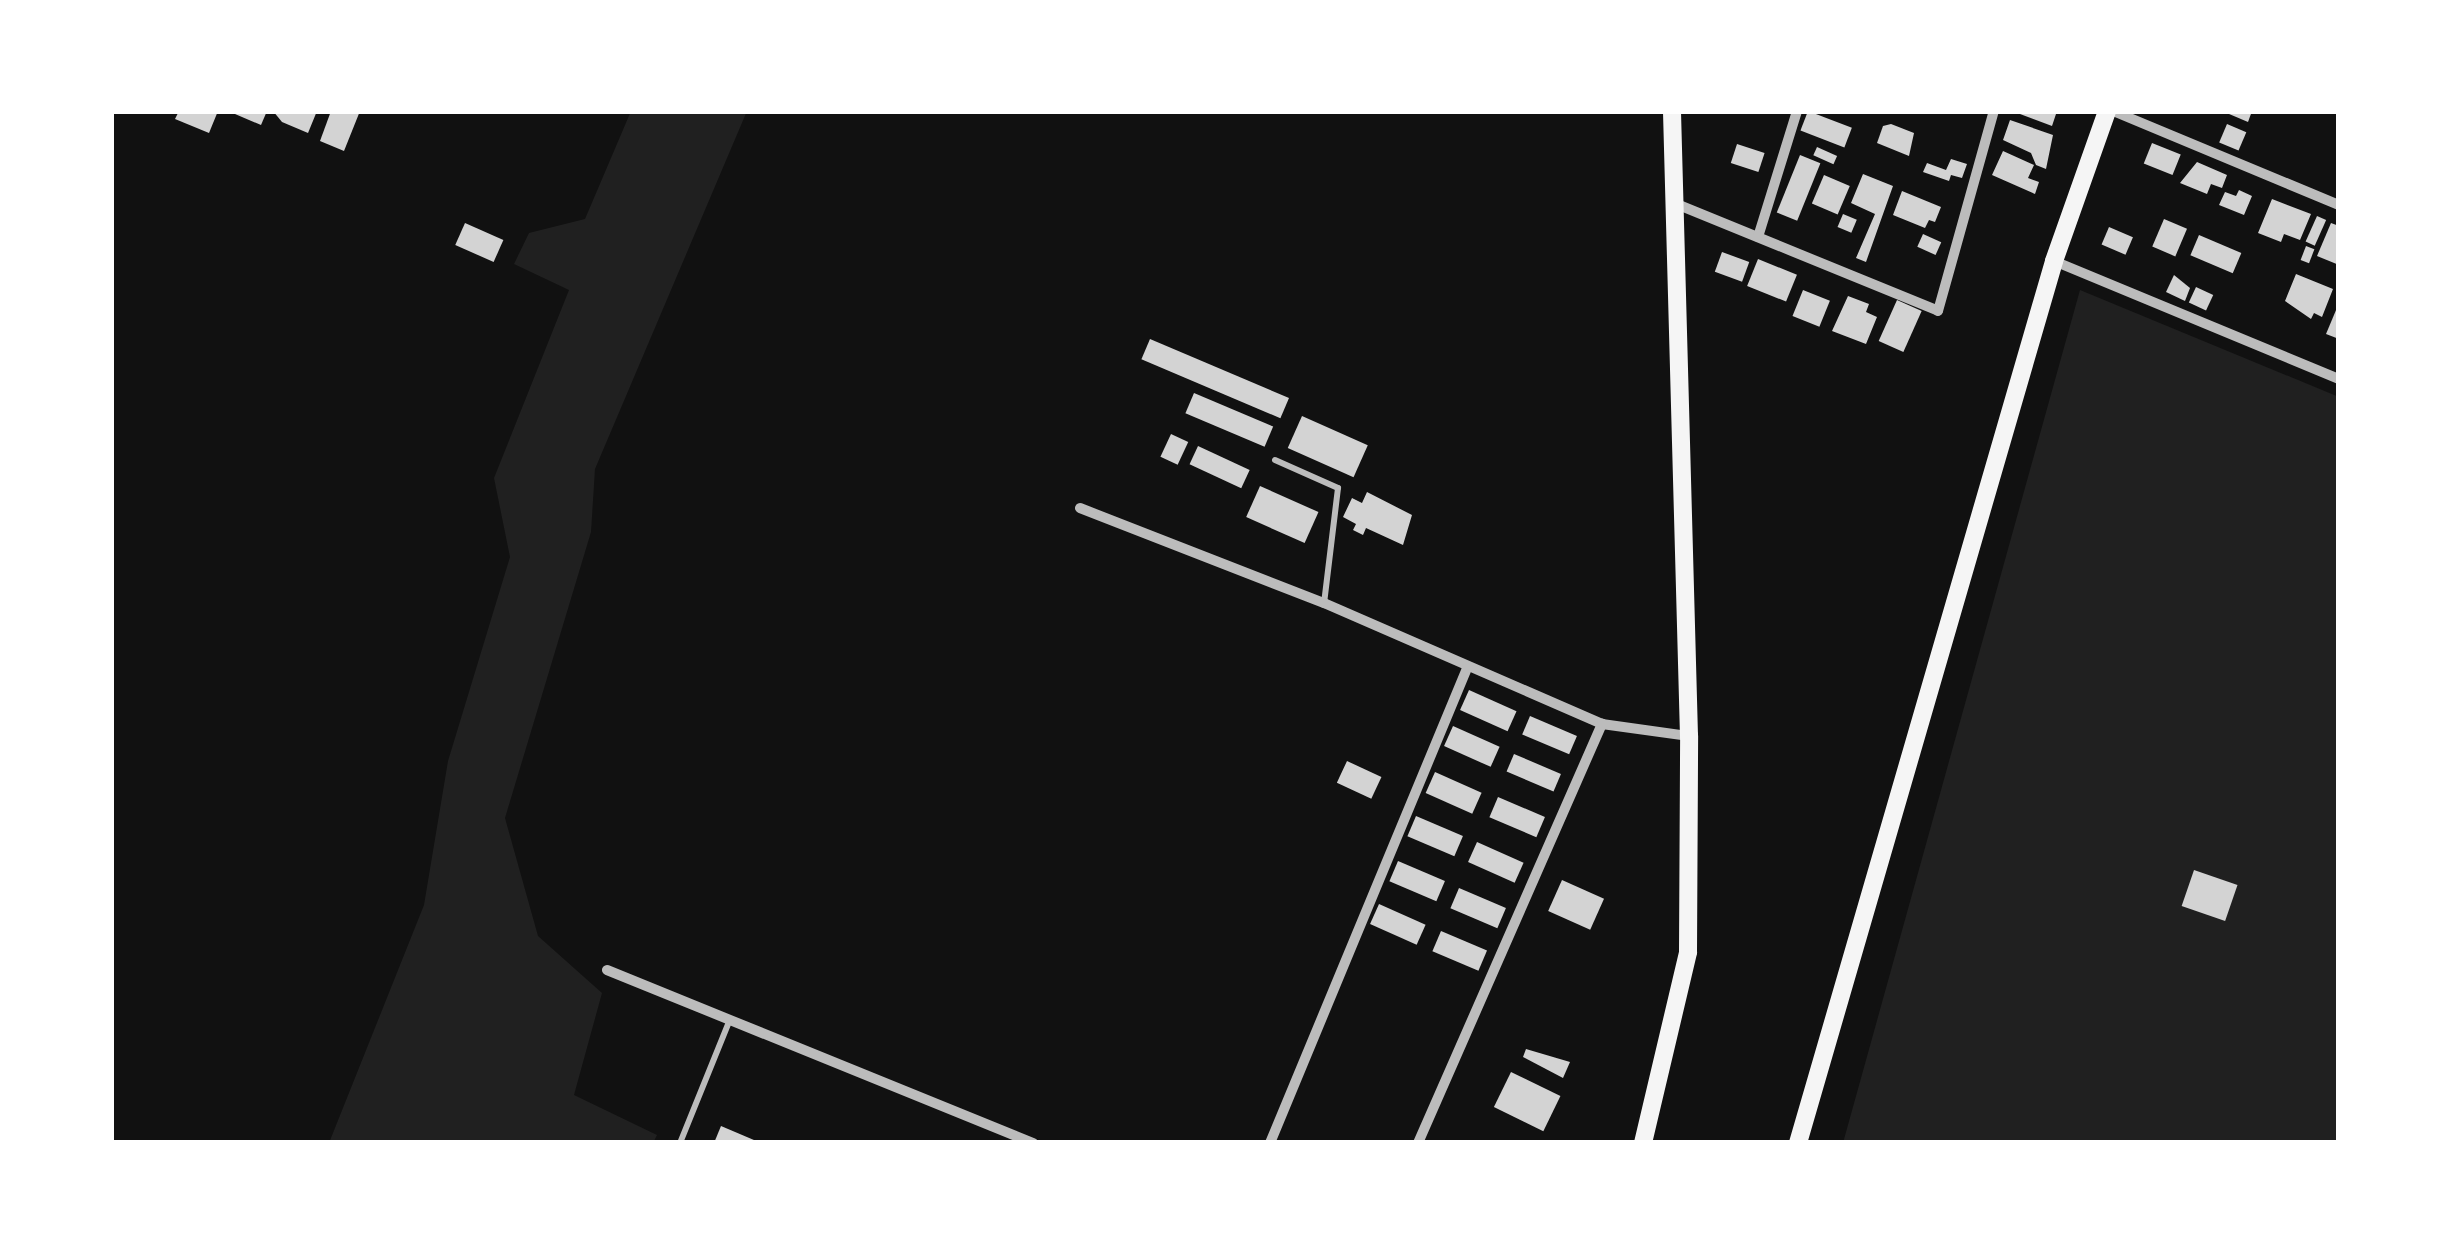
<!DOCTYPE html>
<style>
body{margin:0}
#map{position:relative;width:2450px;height:1254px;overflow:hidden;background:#111;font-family:"DejaVu Sans",sans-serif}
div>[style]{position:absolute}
.green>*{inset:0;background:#202020}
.building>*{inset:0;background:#d3d3d3;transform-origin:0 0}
.service>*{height:6px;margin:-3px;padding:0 3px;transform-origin:3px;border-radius:3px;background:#bcbcbc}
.minor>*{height:10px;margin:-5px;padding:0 5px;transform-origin:5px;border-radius:5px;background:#bcbcbc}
.primary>*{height:18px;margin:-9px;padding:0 9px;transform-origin:9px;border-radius:9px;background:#f5f5f5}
.trunk>*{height:18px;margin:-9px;padding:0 9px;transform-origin:9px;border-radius:9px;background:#f5f5f5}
span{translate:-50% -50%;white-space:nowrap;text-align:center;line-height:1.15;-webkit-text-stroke:12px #fff;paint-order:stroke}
.frame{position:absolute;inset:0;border:114px solid #fff;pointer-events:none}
</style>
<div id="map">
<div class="green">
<div style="clip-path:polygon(631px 111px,747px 111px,595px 469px,591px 532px,505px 818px,538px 936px,602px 993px,574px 1095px,657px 1135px,653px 1143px,329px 1143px,424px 905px,448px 761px,510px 557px,494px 478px,569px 290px,514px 264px,529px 233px,585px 219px)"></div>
<div style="clip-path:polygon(2080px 290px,2339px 397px,2339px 1143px,1843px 1143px)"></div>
</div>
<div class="building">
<div style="clip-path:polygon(179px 111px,218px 111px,209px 133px,175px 119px)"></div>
<div style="clip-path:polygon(228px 111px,267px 111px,261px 125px)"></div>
<div style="clip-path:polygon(273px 111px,317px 111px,308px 133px,282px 122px)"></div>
<div style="clip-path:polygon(331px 111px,360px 111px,344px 151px,320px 141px)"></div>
<div style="left:1808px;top:111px;width:47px;height:21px;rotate:21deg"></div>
<div style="clip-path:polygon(2012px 111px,2057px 111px,2052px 126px)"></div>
<div style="clip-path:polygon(2222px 111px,2252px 111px,2248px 122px)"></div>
<div style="clip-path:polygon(2010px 120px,2053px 135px,2046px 169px,2036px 165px,2031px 153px,2003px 140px)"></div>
<div style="clip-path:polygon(1891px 124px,1914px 133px,1909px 156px,1877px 143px,1883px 126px)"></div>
<div style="left:2227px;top:124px;width:21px;height:20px;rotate:23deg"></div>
<div style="left:2152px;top:143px;width:31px;height:22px;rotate:22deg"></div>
<div style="left:1737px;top:144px;width:29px;height:20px;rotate:18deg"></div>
<div style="left:1817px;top:147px;width:22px;height:9px;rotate:24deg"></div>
<div style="clip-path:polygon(2003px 151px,2034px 165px,2028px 178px,2039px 182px,2035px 194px,1992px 175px)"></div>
<div style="left:1800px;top:155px;width:22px;height:62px;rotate:22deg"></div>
<div style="clip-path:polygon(1951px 159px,1967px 164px,1962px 178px,1951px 175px,1949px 181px,1923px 172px,1927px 163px,1946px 170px)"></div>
<div style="clip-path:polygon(2197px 162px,2227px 175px,2222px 188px,2211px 184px,2207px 194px,2180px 183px)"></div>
<div style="clip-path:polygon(1863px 174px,1893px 186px,1866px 262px,1856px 258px,1875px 214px,1851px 203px)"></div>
<div style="left:1824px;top:175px;width:28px;height:31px;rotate:23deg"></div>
<div style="clip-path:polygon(2239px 190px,2252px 196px,2244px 215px,2219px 205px,2225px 192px,2236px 196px)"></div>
<div style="clip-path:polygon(1902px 191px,1941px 207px,1935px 222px,1929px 220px,1925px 228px,1893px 215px)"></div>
<div style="clip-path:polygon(2272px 199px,2311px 214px,2300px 240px,2284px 234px,2281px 242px,2258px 233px)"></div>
<div style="left:1843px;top:214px;width:15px;height:14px;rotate:23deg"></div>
<div style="left:2317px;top:216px;width:10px;height:28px;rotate:24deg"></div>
<div style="left:2164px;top:219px;width:25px;height:30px;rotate:23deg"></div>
<div style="left:465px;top:223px;width:42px;height:24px;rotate:24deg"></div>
<div style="clip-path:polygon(2331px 223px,2339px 226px,2339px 265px,2317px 256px)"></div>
<div style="left:2109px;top:227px;width:26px;height:19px;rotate:23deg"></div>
<div style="left:1923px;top:234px;width:20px;height:14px;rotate:24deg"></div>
<div style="left:2199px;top:235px;width:46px;height:22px;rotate:23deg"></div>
<div style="left:2306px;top:246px;width:9px;height:15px;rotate:21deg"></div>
<div style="left:1722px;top:252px;width:29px;height:21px;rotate:20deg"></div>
<div style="left:1758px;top:259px;width:42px;height:29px;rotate:22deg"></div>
<div style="clip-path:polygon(2296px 274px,2333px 289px,2322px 317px,2314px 313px,2311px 319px,2285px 301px)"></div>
<div style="clip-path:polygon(2174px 275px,2190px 288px,2185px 301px,2166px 292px)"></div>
<div style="left:2196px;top:287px;width:19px;height:17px;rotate:25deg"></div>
<div style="left:1803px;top:290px;width:29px;height:28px;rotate:22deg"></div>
<div style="clip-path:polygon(1848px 296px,1869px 304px,1866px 312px,1877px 317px,1866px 344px,1832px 331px)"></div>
<div style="left:1897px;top:300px;width:27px;height:45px;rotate:24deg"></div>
<div style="clip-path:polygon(2339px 303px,2339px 339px,2326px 334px)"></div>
<div style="left:1150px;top:339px;width:151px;height:22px;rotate:23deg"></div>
<div style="left:1194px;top:393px;width:86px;height:22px;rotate:23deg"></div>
<div style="left:1302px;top:416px;width:72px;height:35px;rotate:24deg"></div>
<div style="left:1171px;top:434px;width:19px;height:25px;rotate:25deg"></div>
<div style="left:1198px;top:446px;width:57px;height:20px;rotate:25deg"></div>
<div style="left:1260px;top:486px;width:64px;height:34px;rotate:24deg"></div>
<div style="clip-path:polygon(1367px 492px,1412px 515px,1403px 545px,1366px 528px,1363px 535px,1353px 530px,1356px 524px,1343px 517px,1352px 498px,1362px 503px)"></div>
<div style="left:1469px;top:690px;width:52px;height:22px;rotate:24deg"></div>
<div style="left:1530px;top:716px;width:51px;height:20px;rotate:23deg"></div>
<div style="left:1453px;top:726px;width:51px;height:22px;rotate:24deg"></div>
<div style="left:1514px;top:754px;width:51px;height:19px;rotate:23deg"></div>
<div style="left:1347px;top:761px;width:38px;height:24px;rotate:25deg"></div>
<div style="left:1435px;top:772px;width:51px;height:23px;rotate:24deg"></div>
<div style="left:1498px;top:797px;width:51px;height:22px;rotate:23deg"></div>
<div style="left:1416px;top:816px;width:51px;height:22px;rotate:23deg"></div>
<div style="left:1477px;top:842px;width:51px;height:22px;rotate:24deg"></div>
<div style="left:1398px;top:861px;width:51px;height:22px;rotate:23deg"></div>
<div style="left:2194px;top:870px;width:46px;height:38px;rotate:19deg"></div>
<div style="left:1562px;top:880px;width:46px;height:34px;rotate:24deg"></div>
<div style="left:1459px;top:888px;width:51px;height:22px;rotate:23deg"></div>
<div style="left:1379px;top:904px;width:51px;height:22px;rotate:24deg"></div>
<div style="left:1441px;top:931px;width:50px;height:22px;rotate:23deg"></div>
<div style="clip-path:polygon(1526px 1049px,1570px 1062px,1563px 1078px,1523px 1057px)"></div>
<div style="left:1511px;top:1072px;width:55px;height:39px;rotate:26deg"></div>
<div style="clip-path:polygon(721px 1126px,761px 1143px,714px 1143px)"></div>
</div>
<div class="service">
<div style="left:1275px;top:460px;width:69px;rotate:24deg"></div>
<div style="left:1338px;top:488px;width:116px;rotate:96.9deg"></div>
<div style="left:680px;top:1143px;width:134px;rotate:-68deg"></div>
</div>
<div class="minor">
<div style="left:2113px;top:111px;width:245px;rotate:22.6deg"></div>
<div style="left:1674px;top:203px;width:285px;rotate:22.2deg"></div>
<div style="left:1938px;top:311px;width:208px;rotate:-74.4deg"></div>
<div style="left:1758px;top:237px;width:132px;rotate:-72.8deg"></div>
<div style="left:2054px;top:261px;width:308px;rotate:22.5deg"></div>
<div style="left:1080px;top:508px;width:262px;rotate:21.3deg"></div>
<div style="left:1324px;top:603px;width:303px;rotate:23.5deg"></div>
<div style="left:1602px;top:724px;width:88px;rotate:7.9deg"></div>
<div style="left:607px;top:970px;width:460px;rotate:22.1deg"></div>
<div style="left:1270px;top:1143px;width:516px;rotate:-67.46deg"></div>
<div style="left:1418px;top:1143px;width:458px;rotate:-66.3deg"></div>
</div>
<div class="primary">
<div style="left:1643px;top:1143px;width:196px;rotate:-76.7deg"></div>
<div style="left:1688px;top:952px;width:216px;rotate:-89.7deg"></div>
<div style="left:1689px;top:736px;width:625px;rotate:-91.56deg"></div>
</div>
<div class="trunk">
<div style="left:1798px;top:1143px;width:918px;rotate:-73.81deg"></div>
<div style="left:2054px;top:261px;width:159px;rotate:-70.5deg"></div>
</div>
<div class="frame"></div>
</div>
